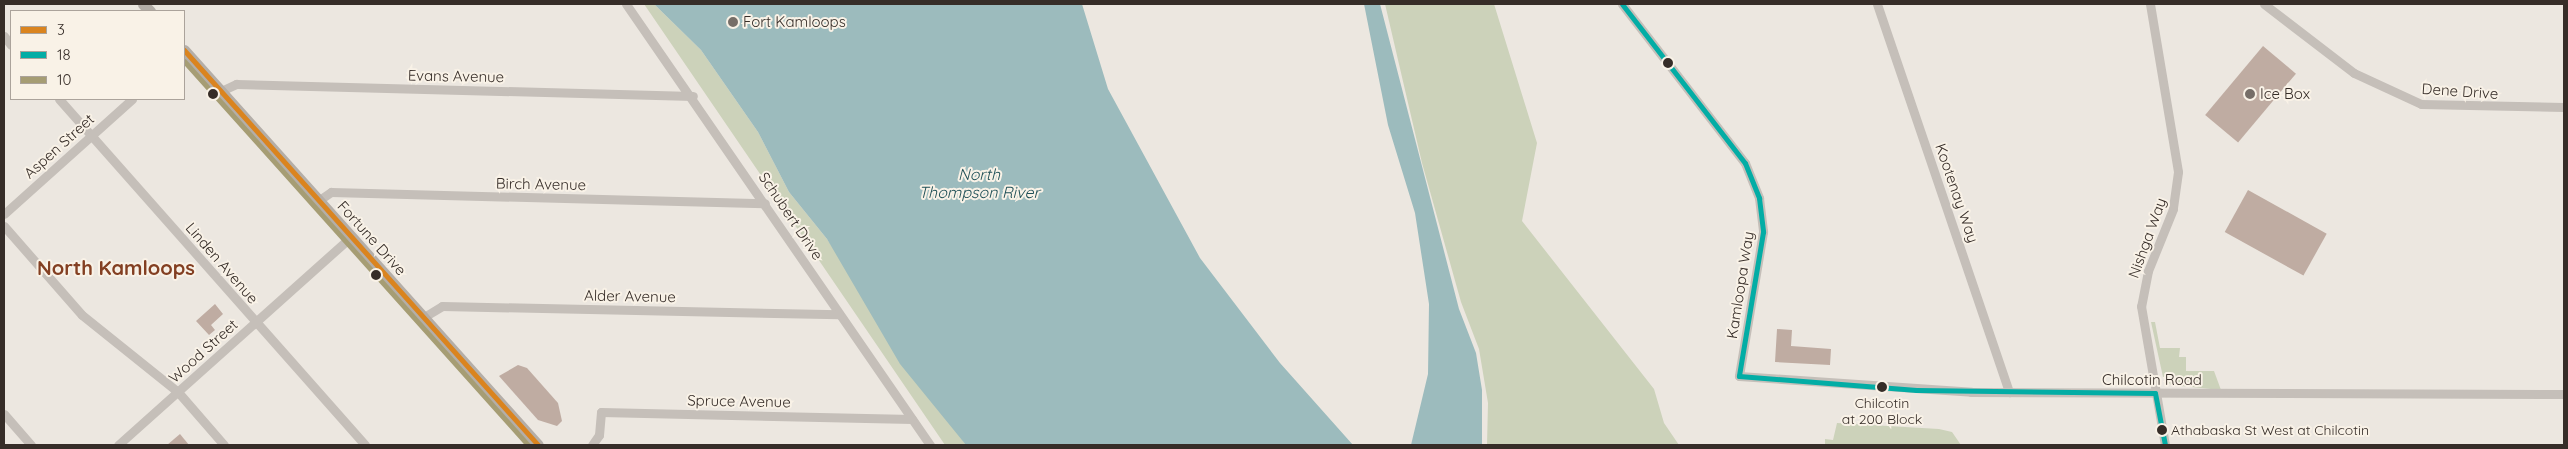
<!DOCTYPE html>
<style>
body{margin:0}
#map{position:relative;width:2568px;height:449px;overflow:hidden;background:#ece7e0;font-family:Quicksand,sans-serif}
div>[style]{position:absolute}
.green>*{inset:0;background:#ccd2ba}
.water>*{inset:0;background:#9cbbbd}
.building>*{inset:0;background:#bfaca2;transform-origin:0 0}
.minor>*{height:9px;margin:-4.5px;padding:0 4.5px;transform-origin:4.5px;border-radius:4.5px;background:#c5bfb9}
.major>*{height:11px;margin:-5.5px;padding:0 5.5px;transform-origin:5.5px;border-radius:5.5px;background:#b4aea8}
.bus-1>*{height:5px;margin:-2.5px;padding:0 2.5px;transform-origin:2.5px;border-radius:2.5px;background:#da841f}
.bus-2>*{height:5px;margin:-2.5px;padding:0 2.5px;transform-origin:2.5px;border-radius:2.5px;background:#03ada5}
.bus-3>*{height:5px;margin:-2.5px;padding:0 2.5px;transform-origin:2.5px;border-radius:2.5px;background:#a69d74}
.dots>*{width:14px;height:14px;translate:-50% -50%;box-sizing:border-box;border:2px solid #f9f2e7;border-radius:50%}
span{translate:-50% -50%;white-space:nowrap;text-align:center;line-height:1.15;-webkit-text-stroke:4px #f9f2e7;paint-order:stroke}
.bus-label{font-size:14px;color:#362d28}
.left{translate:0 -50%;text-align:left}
.poi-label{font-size:15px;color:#362d28}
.street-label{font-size:15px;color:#362d28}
.water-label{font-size:16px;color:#1e4f56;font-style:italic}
.district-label{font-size:20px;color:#833f22;font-weight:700}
.frame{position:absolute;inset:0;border:5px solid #362d28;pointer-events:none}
.legend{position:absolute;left:10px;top:10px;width:175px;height:90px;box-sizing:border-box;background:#f9f2e7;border:1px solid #aba39b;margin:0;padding:6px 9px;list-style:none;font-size:15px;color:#362d28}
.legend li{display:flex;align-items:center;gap:10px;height:25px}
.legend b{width:25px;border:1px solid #aba39b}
</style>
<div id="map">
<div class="green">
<div style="clip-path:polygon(644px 4px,654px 4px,701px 50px,758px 132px,789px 192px,827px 239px,966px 445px,945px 445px)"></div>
<div style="clip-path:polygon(1385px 4px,1494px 4px,1537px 143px,1522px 221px,1654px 389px,1664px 423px,1679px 445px,1487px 445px,1488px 403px,1479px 349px,1461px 302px,1422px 163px)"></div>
<div style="clip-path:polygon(2151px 322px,2155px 322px,2160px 348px,2180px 348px,2179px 357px,2186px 357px,2186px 371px,2214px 371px,2221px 390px,2171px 385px,2163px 377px)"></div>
<div style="clip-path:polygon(1837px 423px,1939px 429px,1952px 432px,1961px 445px,1825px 445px,1825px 439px,1833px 440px)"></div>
</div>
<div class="water">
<div style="clip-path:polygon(654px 4px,1082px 4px,1108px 89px,1200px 258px,1280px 363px,1353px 445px,966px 445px,900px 364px,827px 239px,789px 192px,758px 132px,701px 50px)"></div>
<div style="clip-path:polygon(1364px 4px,1380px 4px,1459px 309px,1476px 353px,1482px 390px,1482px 445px,1411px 445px,1428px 374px,1429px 304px,1415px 213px,1388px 125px)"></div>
</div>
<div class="building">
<div style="left:2263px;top:46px;width:43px;height:90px;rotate:40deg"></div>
<div style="left:2248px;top:190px;width:90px;height:48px;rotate:29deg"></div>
<div style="clip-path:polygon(215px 304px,223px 314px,211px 325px,215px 330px,209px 335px,196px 321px)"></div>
<div style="clip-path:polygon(1777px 329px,1792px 330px,1791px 346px,1831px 349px,1830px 365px,1775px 362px)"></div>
<div style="clip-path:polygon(518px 365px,527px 368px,558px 403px,562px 421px,557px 426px,538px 420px,499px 376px)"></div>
<div style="clip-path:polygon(180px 434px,189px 445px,167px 445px)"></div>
</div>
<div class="minor">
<div style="left:626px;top:4px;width:536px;rotate:55.42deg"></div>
<div style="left:1622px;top:4px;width:201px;rotate:52.3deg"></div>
<div style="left:1745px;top:163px;width:38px;rotate:68deg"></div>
<div style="left:1759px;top:198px;width:34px;rotate:83deg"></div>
<div style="left:1763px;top:232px;width:146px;rotate:99.5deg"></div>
<div style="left:1739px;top:376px;width:233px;rotate:3.9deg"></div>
<div style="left:1971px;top:392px;width:593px;rotate:0.19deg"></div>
<div style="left:1877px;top:4px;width:410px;rotate:71.2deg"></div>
<div style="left:2150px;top:4px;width:170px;rotate:80.5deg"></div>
<div style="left:2178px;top:172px;width:37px;rotate:98deg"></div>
<div style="left:2173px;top:209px;width:67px;rotate:112deg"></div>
<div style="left:2148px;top:271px;width:36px;rotate:101deg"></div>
<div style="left:2141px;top:306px;width:141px;rotate:80.2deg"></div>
<div style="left:2264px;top:4px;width:113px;rotate:37.5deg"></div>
<div style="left:2354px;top:73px;width:74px;rotate:24.8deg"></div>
<div style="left:2421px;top:104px;width:143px;rotate:1.2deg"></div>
<div style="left:4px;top:36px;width:11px;rotate:52deg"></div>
<div style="left:221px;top:91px;width:17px;rotate:-25deg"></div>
<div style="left:236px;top:84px;width:457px;rotate:1.5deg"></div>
<div style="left:59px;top:99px;width:462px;rotate:48.5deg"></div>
<div style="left:318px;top:201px;width:16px;rotate:-35deg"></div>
<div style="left:331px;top:192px;width:434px;rotate:1.5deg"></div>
<div style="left:4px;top:214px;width:172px;rotate:-41.9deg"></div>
<div style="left:4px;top:226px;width:118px;rotate:48.8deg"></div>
<div style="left:82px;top:315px;width:123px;rotate:38.7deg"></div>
<div style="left:178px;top:392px;width:70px;rotate:49deg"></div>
<div style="left:424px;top:317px;width:21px;rotate:-31deg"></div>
<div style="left:442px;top:306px;width:397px;rotate:1.2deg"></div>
<div style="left:4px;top:414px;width:41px;rotate:48.9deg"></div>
<div style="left:118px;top:445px;width:312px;rotate:-41.8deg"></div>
<div style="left:592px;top:445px;width:12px;rotate:-55deg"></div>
<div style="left:599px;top:435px;width:23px;rotate:-85deg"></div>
<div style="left:601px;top:412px;width:311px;rotate:1.3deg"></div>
</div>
<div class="major">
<div style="left:143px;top:4px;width:10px;rotate:45deg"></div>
<div style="left:184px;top:50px;width:530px;rotate:48.13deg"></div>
</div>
<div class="bus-1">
<div style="left:184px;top:50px;width:530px;rotate:48.13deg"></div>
</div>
<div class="bus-2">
<div style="left:1622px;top:4px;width:201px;rotate:52.3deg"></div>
<div style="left:1745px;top:163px;width:38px;rotate:68deg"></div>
<div style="left:1759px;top:198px;width:34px;rotate:83deg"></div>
<div style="left:1763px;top:232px;width:146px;rotate:99.5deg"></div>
<div style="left:1739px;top:376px;width:178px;rotate:4.5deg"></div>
<div style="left:1916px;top:390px;width:239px;rotate:0.7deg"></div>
<div style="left:2155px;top:393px;width:53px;rotate:79.1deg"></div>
</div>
<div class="bus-3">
<div style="left:184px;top:61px;width:516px;rotate:48.14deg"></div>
</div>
<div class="dots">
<div style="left:733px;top:22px;background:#766e68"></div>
<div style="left:1668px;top:63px;background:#362d28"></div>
<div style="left:213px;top:94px;background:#362d28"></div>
<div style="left:2250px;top:94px;background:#766e68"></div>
<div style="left:376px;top:275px;background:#362d28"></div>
<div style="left:1882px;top:387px;background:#362d28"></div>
<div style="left:2162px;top:430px;background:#362d28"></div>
</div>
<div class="bus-label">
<span style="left:1882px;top:411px">Chilcotin<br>at 200 Block</span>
<span class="left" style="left:2171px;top:430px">Athabaska St West at Chilcotin</span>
</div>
<div class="poi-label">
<span class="left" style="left:743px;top:22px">Fort Kamloops</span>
<span class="left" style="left:2260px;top:94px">Ice Box</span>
</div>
<div class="street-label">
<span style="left:456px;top:76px;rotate:1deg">Evans Avenue</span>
<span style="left:2460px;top:91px;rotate:4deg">Dene Drive</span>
<span style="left:59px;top:146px;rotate:-42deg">Aspen Street</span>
<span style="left:541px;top:184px;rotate:1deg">Birch Avenue</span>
<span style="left:1957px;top:193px;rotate:71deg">Kootenay Way</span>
<span style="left:791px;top:216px;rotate:56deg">Schubert Drive</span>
<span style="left:372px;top:238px;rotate:48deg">Fortune Drive</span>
<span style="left:2147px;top:238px;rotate:-70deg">Nishga Way</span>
<span style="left:222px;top:263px;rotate:49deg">Linden Avenue</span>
<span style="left:1740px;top:285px;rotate:-81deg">Kamloopa Way</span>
<span style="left:630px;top:296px;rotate:1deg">Alder Avenue</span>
<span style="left:203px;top:351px;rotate:-42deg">Wood Street</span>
<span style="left:2152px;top:380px">Chilcotin Road</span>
<span style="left:739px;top:401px;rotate:1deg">Spruce Avenue</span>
</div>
<div class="water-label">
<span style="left:979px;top:183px">North<br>Thompson River</span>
</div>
<div class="district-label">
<span style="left:116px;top:267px">North Kamloops</span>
</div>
<div class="frame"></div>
<ul class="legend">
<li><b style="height:6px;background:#da841f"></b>3</li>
<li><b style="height:6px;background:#03ada5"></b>18</li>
<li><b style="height:6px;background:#a69d74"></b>10</li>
</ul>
</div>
